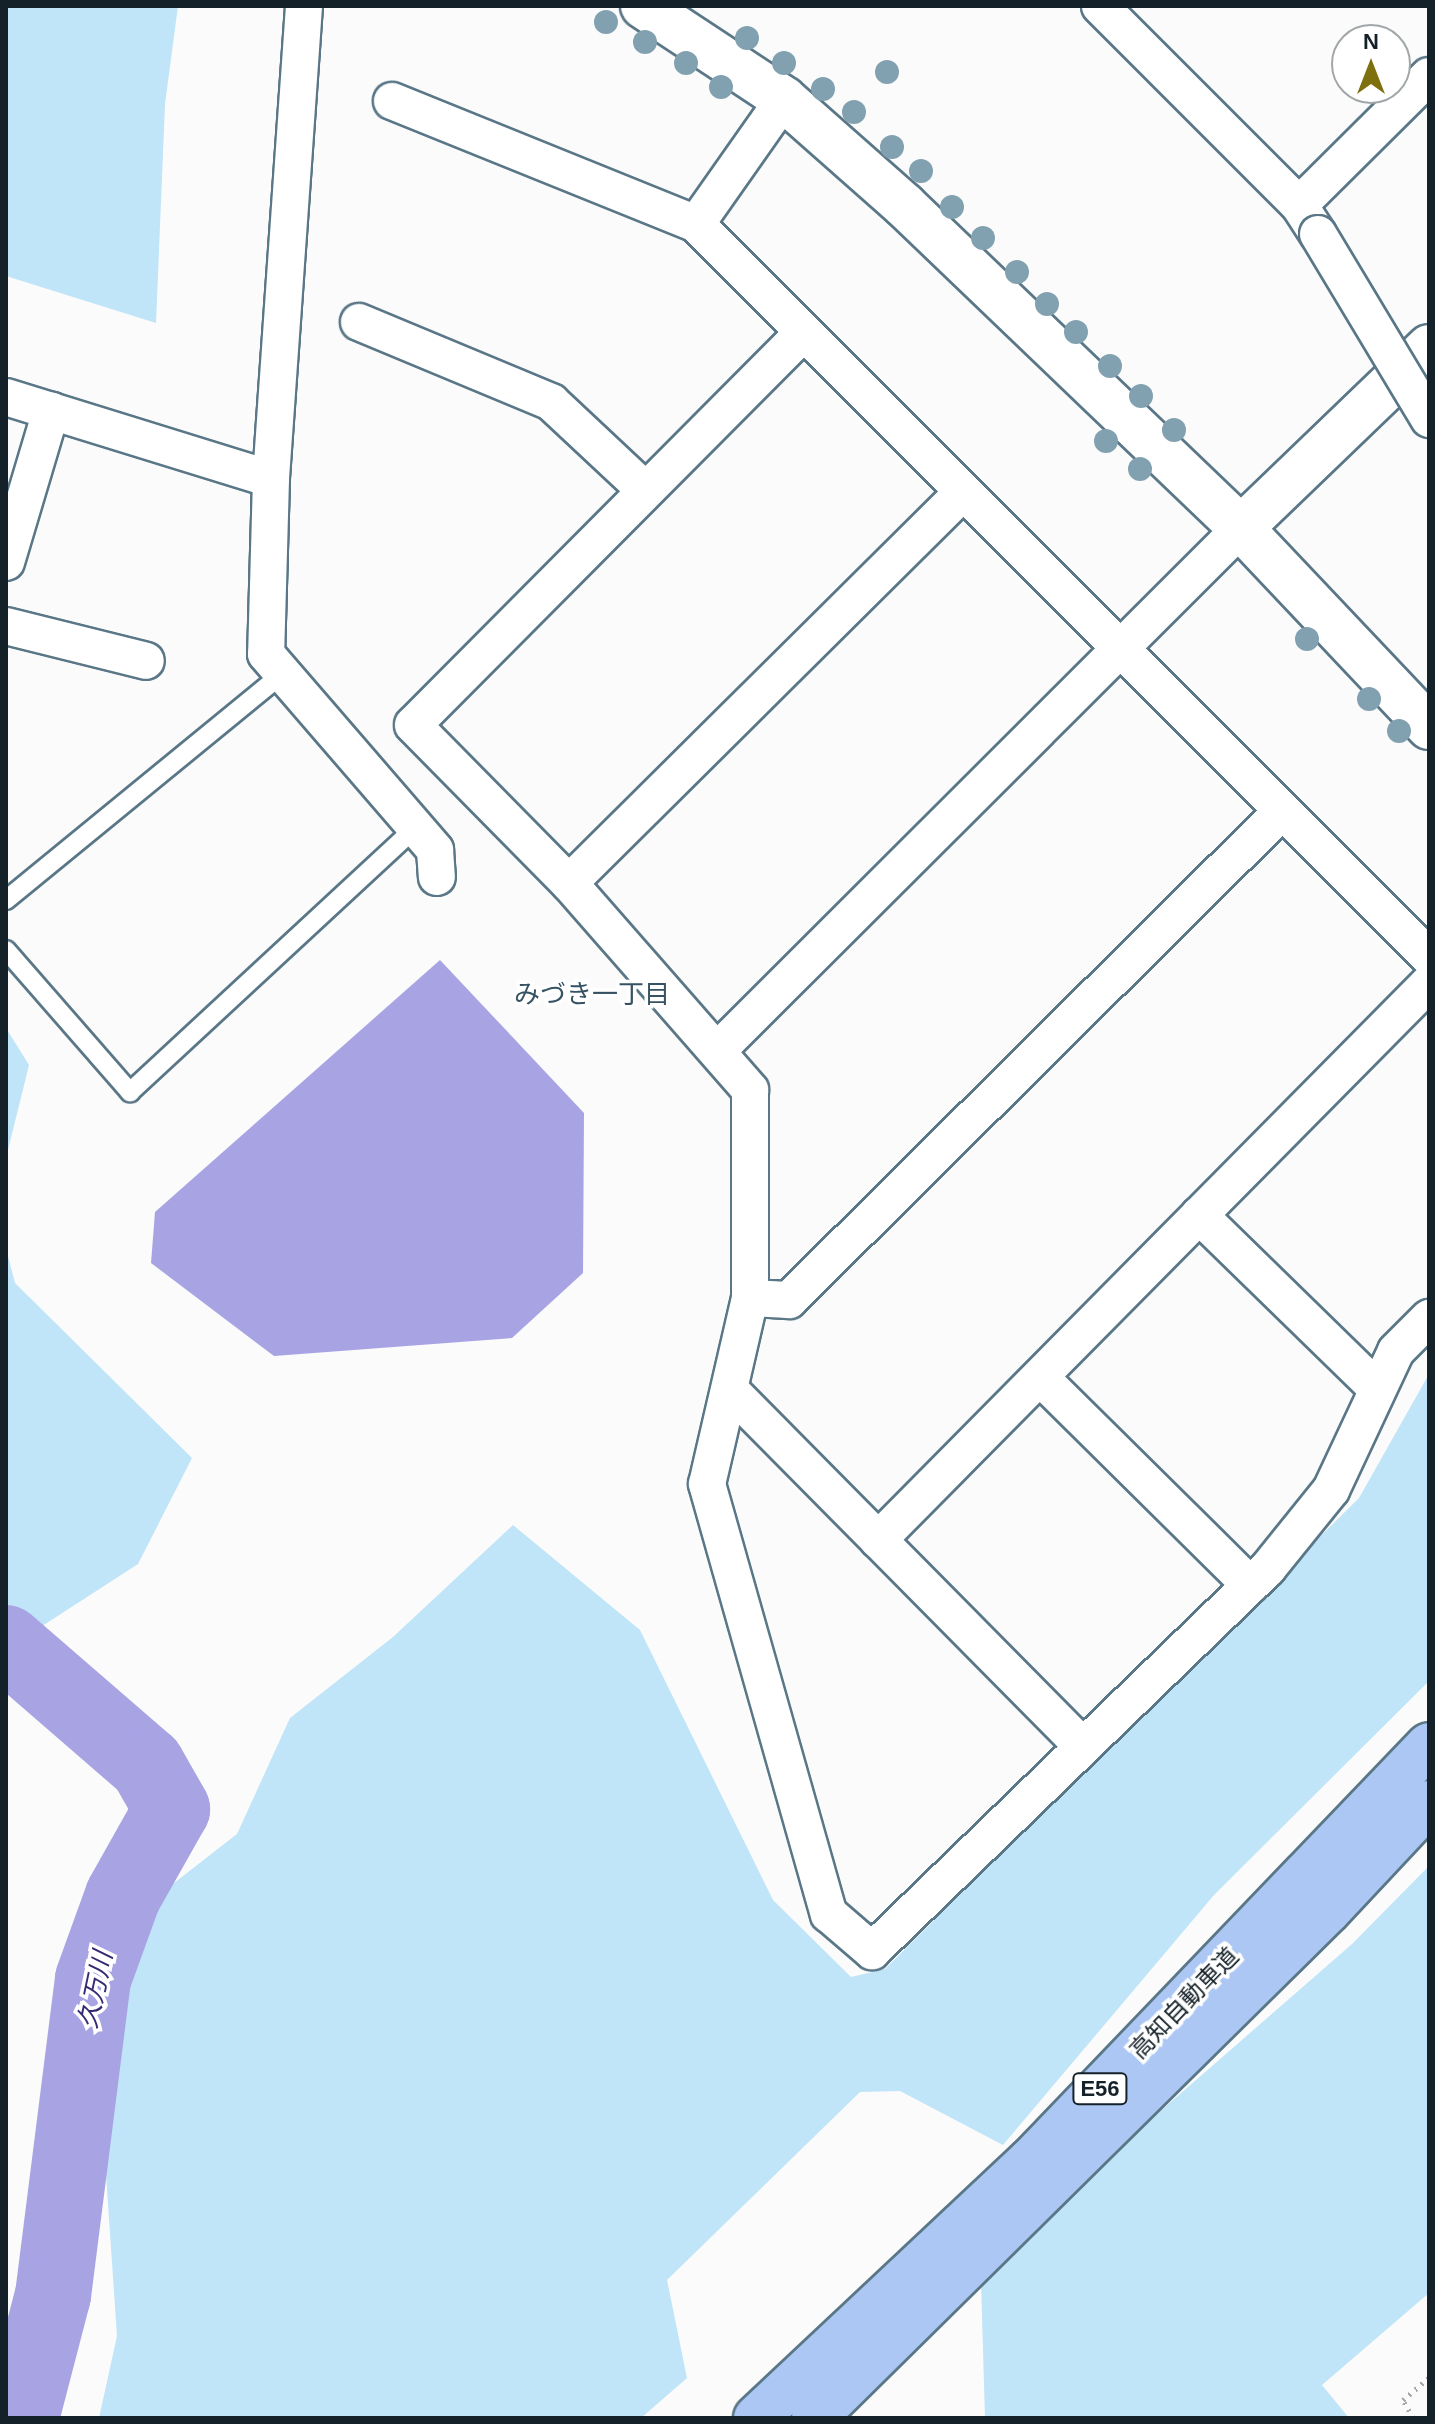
<!DOCTYPE html>
<meta charset="utf-8">
<style>
body{margin:0}
#map{position:relative;width:1435px;height:2424px;overflow:hidden;background:#fbfbfb;font-family:Arial,"Noto Sans JP",sans-serif}
div>[style]{position:absolute}
.green>*{inset:0;background:#c0e4f8}
.water>*{inset:0;background:#a8a4e4}
.river>*{height:76px;margin:-38px;padding:0 38px;transform-origin:38px;border-radius:38px;background:#a8a4e4}
.path>*{height:5px;margin-top:-2.5px;transform-origin:0;background:repeating-linear-gradient(90deg,#a5a9ac 0 2px,transparent 0 8px)}
.roads{filter:drop-shadow(2px 0 #5a7787) drop-shadow(-2px 0 #5a7787) drop-shadow(0 2px #5a7787) drop-shadow(0 -2px #5a7787)}
.lane>*{height:18px;margin:-9px;padding:0 9px;transform-origin:9px;border-radius:9px;background:#fff}
.street>*{height:36px;margin:-18px;padding:0 18px;transform-origin:18px;border-radius:18px;background:#fff}
.secondary>*{height:44px;margin:-22px;padding:0 22px;transform-origin:22px;border-radius:22px;background:#fff}
.highway>*{height:44px;margin:-22px;padding:0 22px;transform-origin:22px;border-radius:22px;background:#acc7f3}
.bridges{filter:drop-shadow(2px 0 #5a7787) drop-shadow(-2px 0 #5a7787) drop-shadow(0 2px #5a7787) drop-shadow(0 -2px #5a7787)}
.street-bridge>*{height:36px;margin:-18px;padding:0 18px;transform-origin:18px;border-radius:18px;background:#fff}
.trees>*{width:24px;height:24px;margin:-12px;border-radius:50%;background:#82a1b0}
span{translate:-50% -50%;white-space:nowrap;text-align:center;line-height:1.15;-webkit-text-stroke:7px #fff;paint-order:stroke}
.shield-label span{padding:2px 6px;background:#fff;border:2px solid;border-radius:6px;-webkit-text-stroke-width:0}
.shield-label{font-size:22px;color:#152128;font-weight:700}
.street-label{font-size:24px;color:#152128}
.neighbourhood-label{font-size:26px;color:#375363}
.water-label{font-size:26px;color:#372974;font-style:italic}
.frame{position:absolute;inset:0;border:8px solid #152128;pointer-events:none}
.north{position:absolute;left:1331px;top:24px;width:80px;height:80px;box-sizing:border-box;background:#fff;border:2px solid #a1a6a9;border-radius:50%;rotate:0deg;font-size:22px;font-weight:700;line-height:32px;text-align:center;color:#152128}
.north::after{content:'';display:block;margin:auto;width:28px;height:36px;background:#7f700f;clip-path:polygon(50% 0,100% 100%,50% 72%,0 100%)}
</style>
<div id="map">
<div class="green">
<div style="clip-path:polygon(6px 6px,178px 6px,165px 104px,156px 323px,6px 276px)"></div>
<div style="clip-path:polygon(6px 1028px,29px 1065px,6px 1158px)"></div>
<div style="clip-path:polygon(6px 1248px,15px 1283px,192px 1458px,138px 1564px,19px 1641px,6px 1634px)"></div>
<div style="clip-path:polygon(1429px 1374px,1429px 1681px,1214px 1895px,1003px 2145px,900px 2091px,860px 2092px,667px 2280px,687px 2378px,641px 2418px,99px 2418px,117px 2336px,100px 2087px,138px 1911px,237px 1834px,290px 1718px,393px 1637px,513px 1525px,640px 1630px,773px 1900px,851px 1977px,885px 1969px,1359px 1498px)"></div>
<div style="clip-path:polygon(1429px 1866px,1429px 2293px,1322px 2385px,1349px 2418px,985px 2418px,981px 2281px,1102px 2162px,1352px 1944px)"></div>
</div>
<div class="water">
<div style="clip-path:polygon(440px 960px,584px 1113px,583px 1273px,512px 1338px,274px 1356px,151px 1263px,155px 1212px)"></div>
</div>
<div class="river">
<div style="left:6px;top:1643px;width:186px;rotate:40.9deg"></div>
<div style="left:147px;top:1765px;width:51px;rotate:60.4deg"></div>
<div style="left:172px;top:1809px;width:100px;rotate:119.4deg"></div>
<div style="left:123px;top:1896px;width:88px;rotate:109.9deg"></div>
<div style="left:93px;top:1979px;width:319px;rotate:97.2deg"></div>
<div style="left:53px;top:2295px;width:127px;rotate:104.6deg"></div>
</div>
<div class="path">
<div style="left:1413px;top:2418px;width:21px;rotate:-119deg"></div>
<div style="left:1403px;top:2400px;width:35px;rotate:-41deg"></div>
</div>
<div class="roads">
<div class="lane">
<div style="left:6px;top:900px;width:358px;rotate:-39.3deg"></div>
<div style="left:6px;top:950px;width:189px;rotate:48.9deg"></div>
<div style="left:130px;top:1092px;width:390px;rotate:-42.8deg"></div>
</div>
<div class="street">
<div style="left:304px;top:6px;width:474px;rotate:94deg"></div>
<div style="left:271px;top:479px;width:175px;rotate:91.6deg"></div>
<div style="left:266px;top:654px;width:259px;rotate:49.2deg"></div>
<div style="left:435px;top:850px;width:27px;rotate:86deg"></div>
<div style="left:1100px;top:6px;width:281px;rotate:45deg"></div>
<div style="left:1299px;top:205px;width:35px;rotate:57deg"></div>
<div style="left:784px;top:99px;width:153px;rotate:125.1deg"></div>
<div style="left:696px;top:224px;width:1037px;rotate:45deg"></div>
<div style="left:392px;top:101px;width:328px;rotate:22deg"></div>
<div style="left:1299px;top:205px;width:183px;rotate:-44.8deg"></div>
<div style="left:359px;top:322px;width:208px;rotate:22.6deg"></div>
<div style="left:551px;top:402px;width:126px;rotate:43.1deg"></div>
<div style="left:804px;top:332px;width:554px;rotate:134.85deg"></div>
<div style="left:413px;top:725px;width:222px;rotate:45.4deg"></div>
<div style="left:569px;top:883px;width:275px;rotate:48.8deg"></div>
<div style="left:750px;top:1090px;width:208px;rotate:90deg"></div>
<div style="left:750px;top:1298px;width:191px;rotate:103deg"></div>
<div style="left:707px;top:1484px;width:447px;rotate:74.2deg"></div>
<div style="left:829px;top:1914px;width:57px;rotate:40.7deg"></div>
<div style="left:872px;top:1951px;width:551px;rotate:-44.04deg"></div>
<div style="left:1268px;top:1568px;width:100px;rotate:-51.1deg"></div>
<div style="left:1331px;top:1490px;width:153px;rotate:-64.9deg"></div>
<div style="left:1396px;top:1351px;width:47px;rotate:-45deg"></div>
<div style="left:6px;top:397px;width:277px;rotate:17.2deg"></div>
<div style="left:6px;top:562px;width:158px;rotate:-73.4deg"></div>
<div style="left:6px;top:626px;width:144px;rotate:14deg"></div>
<div style="left:569px;top:883px;width:554px;rotate:-44.78deg"></div>
<div style="left:720px;top:1048px;width:736px;rotate:-44.94deg"></div>
<div style="left:1199px;top:1215px;width:248px;rotate:44.3deg"></div>
<div style="left:750px;top:1298px;width:39px;rotate:3deg"></div>
<div style="left:789px;top:1300px;width:694px;rotate:-44.77deg"></div>
<div style="left:1040px;top:1377px;width:296px;rotate:44.7deg"></div>
<div style="left:733px;top:1393px;width:496px;rotate:45.3deg"></div>
<div style="left:878px;top:1540px;width:783px;rotate:-45.31deg"></div>
</div>
<div class="secondary">
<div style="left:643px;top:6px;width:169px;rotate:33.4deg"></div>
<div style="left:784px;top:99px;width:160px;rotate:41.5deg"></div>
<div style="left:904px;top:205px;width:467px;rotate:43.8deg"></div>
<div style="left:1241px;top:528px;width:274px;rotate:46.6deg"></div>
<div style="left:1241px;top:528px;width:261px;rotate:-43.9deg"></div>
</div>
<div class="highway">
<div style="left:756px;top:2418px;width:376px;rotate:-43.2deg"></div>
<div style="left:1030px;top:2161px;width:576px;rotate:-46.19deg"></div>
<div style="left:814px;top:2418px;width:722px;rotate:-44.61deg"></div>
<div style="left:1328px;top:1911px;width:148px;rotate:-46.9deg"></div>
</div>
</div>
<div class="bridges">
<div class="street-bridge">
<div style="left:1318px;top:234px;width:216px;rotate:59deg"></div>
</div>
</div>
<div class="trees">
<div style="left:606px;top:22px"></div>
<div style="left:747px;top:38px"></div>
<div style="left:645px;top:42px"></div>
<div style="left:686px;top:63px"></div>
<div style="left:784px;top:63px"></div>
<div style="left:887px;top:72px"></div>
<div style="left:721px;top:87px"></div>
<div style="left:823px;top:89px"></div>
<div style="left:854px;top:112px"></div>
<div style="left:892px;top:147px"></div>
<div style="left:921px;top:171px"></div>
<div style="left:952px;top:207px"></div>
<div style="left:983px;top:238px"></div>
<div style="left:1017px;top:272px"></div>
<div style="left:1047px;top:304px"></div>
<div style="left:1076px;top:332px"></div>
<div style="left:1110px;top:366px"></div>
<div style="left:1141px;top:396px"></div>
<div style="left:1174px;top:430px"></div>
<div style="left:1106px;top:441px"></div>
<div style="left:1140px;top:469px"></div>
<div style="left:1307px;top:639px"></div>
<div style="left:1369px;top:699px"></div>
<div style="left:1399px;top:731px"></div>
</div>
<div class="shield-label">
<span style="left:1100px;top:2089px">E56</span>
</div>
<div class="street-label">
<span style="left:1184px;top:2003px;rotate:-46deg">高知自動車道</span>
</div>
<div class="neighbourhood-label">
<span style="left:592px;top:995px">みづき一丁目</span>
</div>
<div class="water-label">
<span style="left:96px;top:1990px;rotate:-78deg">久万川</span>
</div>
<div class="frame"></div>
<div class="north">N</div>
</div>
